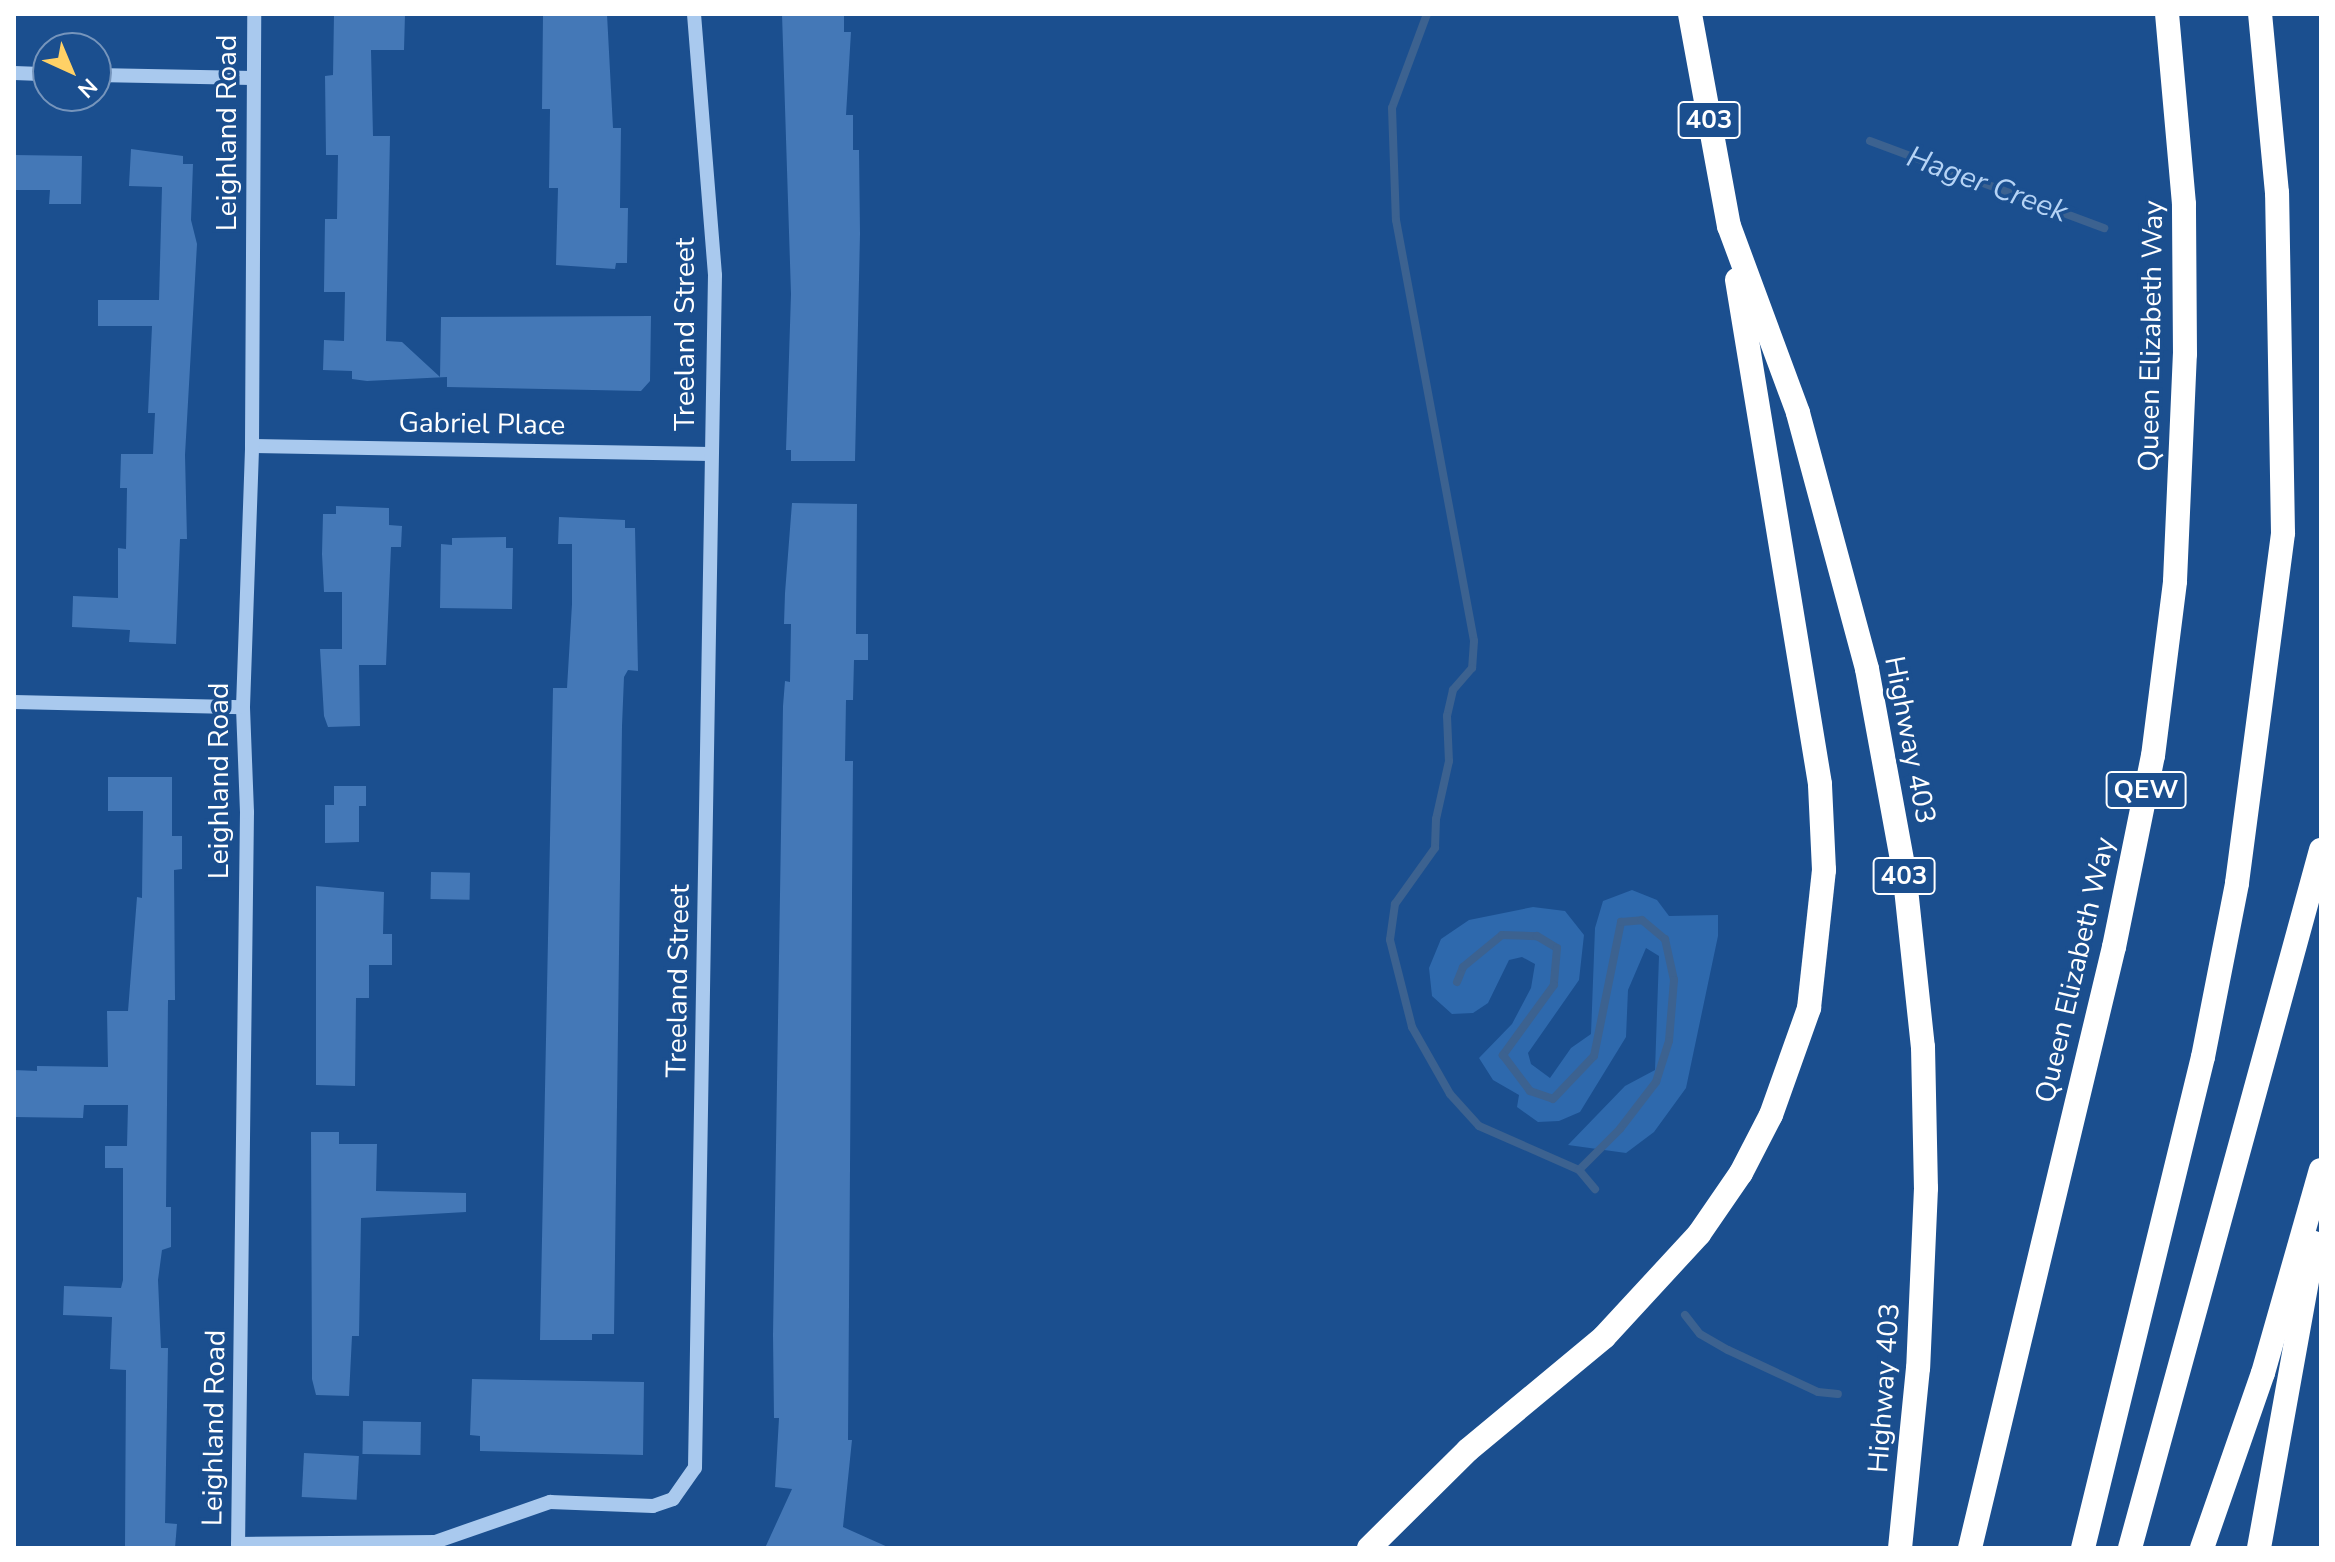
<!DOCTYPE html>
<style>
body{margin:0}
#map{position:relative;width:2335px;height:1562px;overflow:hidden;background:#1b4f8f;font-family:"Nunito Sans",sans-serif}
div>[style]{position:absolute}
.green>*{inset:0;background:#2e69ad}
.stream>*{height:8px;margin:-4px;padding:0 4px;transform-origin:4px;border-radius:4px;background:#3c6290}
.building>*{inset:0;background:#4478b7;transform-origin:0 0}
.minor>*{height:14px;margin:-7px;padding:0 7px;transform-origin:7px;border-radius:7px;background:#a9c9ee}
.highway>*{height:24px;margin:-12px;padding:0 12px;transform-origin:12px;border-radius:12px;background:#fff}
span{translate:-50% -50%;white-space:nowrap;text-align:center;line-height:1.15;-webkit-text-stroke:7px #1b4f8f;paint-order:stroke}
.shield-label span{padding:2px 6px;background:#1b4f8f;border:2px solid;border-radius:6px;-webkit-text-stroke-width:0}
.shield-label{font-size:26px;color:#fff;font-weight:700}
.street-label{font-size:28px;color:#fff}
.water-label{font-size:30px;color:#b5d3f5;font-style:italic}
.frame{position:absolute;inset:0;border:16px solid #fff;pointer-events:none}
.north{position:absolute;left:32px;top:32px;width:80px;height:80px;box-sizing:border-box;background:#1b4f8f;border:2px solid #7695bc;border-radius:50%;rotate:136deg;font-size:22px;font-weight:700;line-height:32px;text-align:center;color:#fff}
.north::after{content:'';display:block;margin:auto;width:28px;height:36px;background:#ffd166;clip-path:polygon(50% 0,100% 100%,50% 72%,0 100%)}
</style>
<div id="map">
<div class="green">
<div style="clip-path:polygon(1632px 890px,1657px 900px,1669px 916px,1718px 915px,1718px 936px,1686px 1088px,1654px 1132px,1626px 1153px,1568px 1145px,1625px 1086px,1655px 1070px,1659px 956px,1646px 948px,1628px 990px,1626px 1037px,1580px 1112px,1559px 1121px,1538px 1122px,1517px 1107px,1519px 1095px,1493px 1080px,1479px 1058px,1512px 1024px,1531px 988px,1535px 964px,1522px 957px,1509px 960px,1488px 1003px,1473px 1013px,1452px 1014px,1432px 996px,1429px 968px,1441px 939px,1469px 920px,1533px 907px,1565px 911px,1584px 935px,1579px 980px,1528px 1053px,1531px 1064px,1550px 1078px,1571px 1048px,1591px 1034px,1595px 928px,1603px 901px)"></div>
</div>
<div class="stream">
<div style="left:1427px;top:14px;width:100px;rotate:110.4deg"></div>
<div style="left:1392px;top:108px;width:112px;rotate:88deg"></div>
<div style="left:1396px;top:220px;width:428px;rotate:79.5deg"></div>
<div style="left:1474px;top:641px;width:27px;rotate:94deg"></div>
<div style="left:1472px;top:668px;width:29px;rotate:131deg"></div>
<div style="left:1453px;top:690px;width:27px;rotate:103deg"></div>
<div style="left:1447px;top:716px;width:45px;rotate:87.5deg"></div>
<div style="left:1449px;top:761px;width:59px;rotate:102.6deg"></div>
<div style="left:1436px;top:819px;width:29px;rotate:92deg"></div>
<div style="left:1435px;top:848px;width:69px;rotate:125.5deg"></div>
<div style="left:1395px;top:904px;width:36px;rotate:98deg"></div>
<div style="left:1390px;top:940px;width:90px;rotate:75.8deg"></div>
<div style="left:1412px;top:1027px;width:77px;rotate:60.4deg"></div>
<div style="left:1450px;top:1094px;width:43px;rotate:47.8deg"></div>
<div style="left:1479px;top:1126px;width:109px;rotate:23.7deg"></div>
<div style="left:1870px;top:141px;width:250px;rotate:20.4deg"></div>
<div style="left:1457px;top:982px;width:16px;rotate:-68deg"></div>
<div style="left:1463px;top:967px;width:50px;rotate:-39.4deg"></div>
<div style="left:1502px;top:935px;width:35px;rotate:2deg"></div>
<div style="left:1537px;top:936px;width:23px;rotate:31deg"></div>
<div style="left:1557px;top:948px;width:37px;rotate:95deg"></div>
<div style="left:1554px;top:985px;width:87px;rotate:126.1deg"></div>
<div style="left:1503px;top:1055px;width:45px;rotate:53.1deg"></div>
<div style="left:1530px;top:1091px;width:24px;rotate:19deg"></div>
<div style="left:1553px;top:1099px;width:59px;rotate:-46.4deg"></div>
<div style="left:1594px;top:1056px;width:137px;rotate:-78.6deg"></div>
<div style="left:1621px;top:922px;width:21px;rotate:-5deg"></div>
<div style="left:1642px;top:920px;width:30px;rotate:40deg"></div>
<div style="left:1665px;top:939px;width:42px;rotate:77.6deg"></div>
<div style="left:1674px;top:980px;width:61px;rotate:94.7deg"></div>
<div style="left:1669px;top:1041px;width:43px;rotate:107.6deg"></div>
<div style="left:1656px;top:1082px;width:59px;rotate:127.5deg"></div>
<div style="left:1620px;top:1129px;width:58px;rotate:135deg"></div>
<div style="left:1579px;top:1170px;width:25px;rotate:50deg"></div>
<div style="left:1685px;top:1315px;width:24px;rotate:52deg"></div>
<div style="left:1700px;top:1334px;width:32px;rotate:30deg"></div>
<div style="left:1728px;top:1350px;width:99px;rotate:25deg"></div>
<div style="left:1818px;top:1392px;width:20px;rotate:6deg"></div>
</div>
<div class="building">
<div style="clip-path:polygon(334px 14px,405px 14px,404px 50px,371px 50px,373px 136px,390px 136px,386px 341px,402px 342px,440px 377px,441px 317px,651px 316px,650px 381px,641px 391px,447px 387px,447px 377px,367px 381px,352px 379px,352px 371px,323px 370px,324px 340px,344px 341px,345px 292px,324px 292px,325px 219px,337px 219px,338px 155px,326px 155px,325px 76px,333px 75px)"></div>
<div style="clip-path:polygon(543px 14px,607px 14px,613px 128px,621px 128px,620px 208px,628px 208px,627px 263px,616px 263px,615px 269px,556px 265px,558px 188px,549px 188px,550px 109px,542px 109px)"></div>
<div style="clip-path:polygon(782px 14px,844px 14px,844px 32px,851px 32px,846px 115px,853px 115px,853px 150px,859px 150px,860px 234px,855px 461px,791px 461px,791px 450px,786px 450px,791px 294px)"></div>
<div style="clip-path:polygon(131px 149px,183px 156px,183px 164px,193px 164px,191px 220px,197px 244px,185px 455px,187px 539px,180px 539px,176px 644px,129px 642px,130px 630px,72px 627px,73px 596px,118px 598px,118px 548px,126px 549px,127px 488px,120px 488px,121px 454px,153px 454px,155px 413px,148px 413px,152px 326px,98px 326px,98px 300px,159px 300px,162px 187px,129px 186px)"></div>
<div style="clip-path:polygon(14px 155px,82px 156px,81px 204px,49px 204px,50px 190px,14px 190px)"></div>
<div style="clip-path:polygon(792px 503px,857px 504px,856px 634px,868px 634px,868px 660px,854px 660px,853px 700px,846px 700px,845px 761px,853px 761px,848px 1440px,852px 1440px,843px 1527px,890px 1548px,765px 1548px,792px 1489px,775px 1487px,779px 1418px,774px 1418px,773px 1335px,783px 706px,785px 681px,790px 682px,791px 624px,784px 624px,785px 593px)"></div>
<div style="clip-path:polygon(336px 506px,389px 508px,389px 525px,402px 526px,401px 547px,391px 547px,386px 665px,359px 665px,360px 726px,328px 727px,324px 716px,320px 649px,342px 649px,342px 592px,324px 592px,322px 554px,323px 514px,336px 514px)"></div>
<div style="clip-path:polygon(559px 517px,625px 520px,625px 528px,635px 528px,638px 671px,628px 670px,624px 677px,622px 726px,614px 1334px,592px 1334px,592px 1340px,540px 1340px,553px 688px,567px 688px,572px 604px,572px 544px,558px 544px)"></div>
<div style="clip-path:polygon(506px 537px,506px 548px,513px 548px,512px 609px,440px 608px,441px 544px,452px 545px,452px 538px)"></div>
<div style="clip-path:polygon(108px 777px,172px 777px,172px 836px,182px 836px,182px 869px,174px 870px,175px 1000px,168px 1000px,166px 1207px,171px 1207px,171px 1247px,162px 1250px,158px 1280px,161px 1348px,168px 1348px,165px 1523px,177px 1524px,175px 1548px,125px 1548px,126px 1370px,110px 1369px,112px 1317px,63px 1315px,64px 1286px,121px 1288px,123px 1280px,123px 1168px,105px 1168px,105px 1146px,127px 1146px,128px 1105px,84px 1105px,83px 1118px,14px 1117px,14px 1070px,37px 1071px,37px 1066px,108px 1067px,107px 1011px,128px 1011px,137px 897px,142px 898px,143px 811px,108px 811px)"></div>
<div style="clip-path:polygon(334px 786px,366px 786px,366px 806px,359px 806px,359px 842px,325px 843px,325px 805px,334px 805px)"></div>
<div style="left:431px;top:872px;width:39px;height:27px;rotate:1deg"></div>
<div style="clip-path:polygon(316px 886px,384px 892px,383px 934px,392px 934px,392px 965px,369px 965px,369px 998px,356px 998px,355px 1086px,316px 1085px)"></div>
<div style="clip-path:polygon(311px 1132px,339px 1132px,339px 1144px,377px 1144px,376px 1191px,466px 1193px,466px 1212px,361px 1218px,359px 1336px,352px 1336px,349px 1396px,316px 1395px,312px 1379px)"></div>
<div style="clip-path:polygon(472px 1379px,644px 1382px,643px 1455px,480px 1451px,480px 1436px,470px 1435px)"></div>
<div style="left:363px;top:1421px;width:58px;height:33px;rotate:1deg"></div>
<div style="left:304px;top:1453px;width:55px;height:44px;rotate:3deg"></div>
</div>
<div class="minor">
<div style="left:14px;top:73px;width:34px;rotate:2deg"></div>
<div style="left:96px;top:75px;width:156px;rotate:1.1deg"></div>
<div style="left:252px;top:446px;width:459px;rotate:1deg"></div>
<div style="left:14px;top:702px;width:229px;rotate:1.3deg"></div>
<div style="left:238px;top:1544px;width:197px;rotate:-0.6deg"></div>
<div style="left:435px;top:1542px;width:122px;rotate:-19.2deg"></div>
<div style="left:550px;top:1502px;width:103px;rotate:2.2deg"></div>
<div style="left:653px;top:1506px;width:21px;rotate:-19deg"></div>
<div style="left:673px;top:1499px;width:38px;rotate:-55deg"></div>
<div style="left:695px;top:1468px;width:1193px;rotate:-89.04deg"></div>
<div style="left:715px;top:275px;width:262px;rotate:-94.6deg"></div>
<div style="left:238px;top:1548px;width:736px;rotate:-89.3deg"></div>
<div style="left:247px;top:812px;width:105px;rotate:-92.2deg"></div>
<div style="left:243px;top:707px;width:261px;rotate:-88deg"></div>
<div style="left:252px;top:446px;width:432px;rotate:-89.7deg"></div>
</div>
<div class="highway">
<div style="left:1690px;top:14px;width:216px;rotate:79.6deg"></div>
<div style="left:1729px;top:226px;width:199px;rotate:69.7deg"></div>
<div style="left:1798px;top:413px;width:265px;rotate:74.9deg"></div>
<div style="left:1867px;top:669px;width:204px;rotate:79.6deg"></div>
<div style="left:1904px;top:870px;width:178px;rotate:83.9deg"></div>
<div style="left:1923px;top:1047px;width:141px;rotate:88.8deg"></div>
<div style="left:1926px;top:1188px;width:180px;rotate:92.5deg"></div>
<div style="left:1918px;top:1368px;width:181px;rotate:95.7deg"></div>
<div style="left:1369px;top:1548px;width:139px;rotate:-44.7deg"></div>
<div style="left:1468px;top:1450px;width:177px;rotate:-39.7deg"></div>
<div style="left:1604px;top:1337px;width:140px;rotate:-47.3deg"></div>
<div style="left:1699px;top:1234px;width:74px;rotate:-55.5deg"></div>
<div style="left:1741px;top:1173px;width:65px;rotate:-62.7deg"></div>
<div style="left:1771px;top:1115px;width:114px;rotate:-70.4deg"></div>
<div style="left:1809px;top:1008px;width:139px;rotate:-83.8deg"></div>
<div style="left:1824px;top:870px;width:86px;rotate:-92.7deg"></div>
<div style="left:1820px;top:784px;width:511px;rotate:-99.35deg"></div>
<div style="left:1970px;top:1548px;width:618px;rotate:-76.53deg"></div>
<div style="left:2114px;top:947px;width:195px;rotate:-78.5deg"></div>
<div style="left:2153px;top:756px;width:176px;rotate:-82.8deg"></div>
<div style="left:2175px;top:581px;width:227px;rotate:-87.5deg"></div>
<div style="left:2185px;top:354px;width:150px;rotate:-90.4deg"></div>
<div style="left:2184px;top:204px;width:191px;rotate:-95.1deg"></div>
<div style="left:2083px;top:1548px;width:505px;rotate:-76.27deg"></div>
<div style="left:2203px;top:1057px;width:177px;rotate:-78.9deg"></div>
<div style="left:2237px;top:883px;width:353px;rotate:-82.5deg"></div>
<div style="left:2283px;top:533px;width:340px;rotate:-91deg"></div>
<div style="left:2277px;top:193px;width:180px;rotate:-95.4deg"></div>
<div style="left:2130px;top:1548px;width:724px;rotate:-74.7deg"></div>
<div style="left:2202px;top:1548px;width:185px;rotate:-70.8deg"></div>
<div style="left:2263px;top:1373px;width:211px;rotate:-74.1deg"></div>
<div style="left:2259px;top:1548px;width:310px;rotate:-79.8deg"></div>
</div>
<div class="shield-label">
<span style="left:1709px;top:120px">403</span>
<span style="left:2146px;top:790px">QEW</span>
<span style="left:1904px;top:876px">403</span>
</div>
<div class="street-label">
<span style="left:227px;top:133px;rotate:-90deg">Leighland Road</span>
<span style="left:685px;top:334px;rotate:-90deg">Treeland Street</span>
<span style="left:2151px;top:336px;rotate:-89deg">Queen Elizabeth Way</span>
<span style="left:482px;top:424px;rotate:1deg">Gabriel Place</span>
<span style="left:1910px;top:740px;rotate:79deg">Highway 403</span>
<span style="left:219px;top:781px;rotate:-90deg">Leighland Road</span>
<span style="left:2075px;top:970px;rotate:-77deg">Queen Elizabeth Way</span>
<span style="left:678px;top:981px;rotate:-89deg">Treeland Street</span>
<span style="left:1884px;top:1388px;rotate:-86deg">Highway 403</span>
<span style="left:214px;top:1428px;rotate:-89deg">Leighland Road</span>
</div>
<div class="water-label">
<span style="left:1987px;top:185px;rotate:20deg">Hager Creek</span>
</div>
<div class="frame"></div>
<div class="north">N</div>
</div>
